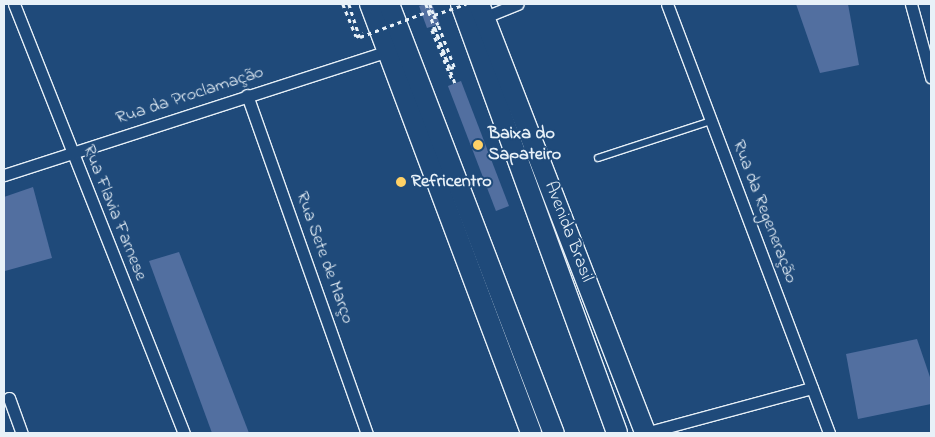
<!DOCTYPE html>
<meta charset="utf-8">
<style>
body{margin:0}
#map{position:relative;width:935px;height:437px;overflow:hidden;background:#1f4a7a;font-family:"Indie Flower",sans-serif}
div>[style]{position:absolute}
.building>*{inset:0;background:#526fa0;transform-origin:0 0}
.path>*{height:2.5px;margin-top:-1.25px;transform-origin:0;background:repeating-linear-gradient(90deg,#e8f1f8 0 4px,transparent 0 8px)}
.roads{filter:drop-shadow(1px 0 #e8f1f8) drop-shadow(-1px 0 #e8f1f8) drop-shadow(0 1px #e8f1f8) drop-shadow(0 -1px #e8f1f8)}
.lane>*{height:5.5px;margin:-2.75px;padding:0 2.75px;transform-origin:2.75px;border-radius:2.75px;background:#1f4a7a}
.street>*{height:11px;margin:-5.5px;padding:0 5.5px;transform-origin:5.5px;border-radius:5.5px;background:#1f4a7a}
.highway>*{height:20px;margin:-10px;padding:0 10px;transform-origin:10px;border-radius:10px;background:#1f4a7a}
.path-bridge>*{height:2.5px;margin-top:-1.25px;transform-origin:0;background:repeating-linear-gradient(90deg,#e8f1f8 0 4px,transparent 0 8px)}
.dots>*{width:14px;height:14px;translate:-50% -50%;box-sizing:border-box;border:2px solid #1f4a7a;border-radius:50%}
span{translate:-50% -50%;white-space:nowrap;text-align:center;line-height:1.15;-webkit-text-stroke:4px #1f4a7a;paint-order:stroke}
.street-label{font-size:18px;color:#e8f1f8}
.poi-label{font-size:18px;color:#e8f1f8;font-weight:700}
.left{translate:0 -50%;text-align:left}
.frame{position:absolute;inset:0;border:5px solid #e8f1f8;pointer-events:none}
</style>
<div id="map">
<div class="building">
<div style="clip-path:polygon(425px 4px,432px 4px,440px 24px,427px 28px,419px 6px)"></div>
<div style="clip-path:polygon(796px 4px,848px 4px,859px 65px,820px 73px)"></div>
<div style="left:461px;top:81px;width:134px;height:14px;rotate:69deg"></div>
<div style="clip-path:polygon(33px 187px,52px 258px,5px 271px,4px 197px)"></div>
<div style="clip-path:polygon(179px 252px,249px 433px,212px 433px,149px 261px)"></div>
<div style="clip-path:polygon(917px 339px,931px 380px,931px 404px,858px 419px,846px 354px)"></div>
</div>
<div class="path">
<div style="left:343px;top:4px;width:35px;rotate:68deg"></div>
<div style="left:356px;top:37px;width:8px;rotate:-30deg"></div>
<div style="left:426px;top:4px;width:84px;rotate:69.8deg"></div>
<div style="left:430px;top:4px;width:6px;rotate:72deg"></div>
<div style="left:434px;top:15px;width:11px;rotate:68deg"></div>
<div style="left:432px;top:30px;width:53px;rotate:67.8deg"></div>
</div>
<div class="roads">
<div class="lane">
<div style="left:598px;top:158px;width:119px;rotate:-18.1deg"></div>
</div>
<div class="street">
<div style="left:14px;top:4px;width:461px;rotate:68.4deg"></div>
<div style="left:667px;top:4px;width:459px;rotate:69.3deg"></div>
<div style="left:911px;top:4px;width:76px;rotate:74.7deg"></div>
<div style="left:485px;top:17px;width:35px;rotate:-22deg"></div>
<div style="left:247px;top:95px;width:359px;rotate:70.5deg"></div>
<div style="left:4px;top:175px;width:403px;rotate:-17.9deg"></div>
<div style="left:9px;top:398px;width:37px;rotate:70deg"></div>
<div style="left:645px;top:433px;width:173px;rotate:-15.1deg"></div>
</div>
<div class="highway">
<div style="left:370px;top:4px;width:458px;rotate:69.4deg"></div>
<div style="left:389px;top:4px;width:460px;rotate:69deg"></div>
<div style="left:461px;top:4px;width:456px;rotate:70deg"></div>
<div style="left:479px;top:4px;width:460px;rotate:68.8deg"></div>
</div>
</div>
<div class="path-bridge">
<div style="left:349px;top:4px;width:35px;rotate:72deg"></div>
<div style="left:360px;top:37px;width:77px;rotate:-20.6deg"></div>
<div style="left:432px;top:10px;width:5px;rotate:68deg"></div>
<div style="left:434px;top:15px;width:34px;rotate:-19deg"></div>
<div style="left:432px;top:30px;width:4px;rotate:-34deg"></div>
<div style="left:435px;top:28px;width:43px;rotate:69.4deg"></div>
<div style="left:450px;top:68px;width:4px;rotate:-14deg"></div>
<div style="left:454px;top:67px;width:45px;rotate:-110.9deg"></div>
</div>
<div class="dots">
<div style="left:478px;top:145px;background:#ffd166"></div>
<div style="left:401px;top:182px;background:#ffd166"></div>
</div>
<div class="street-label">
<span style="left:190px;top:96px;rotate:-18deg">Rua da Proclamação</span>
<span style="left:764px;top:212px;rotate:69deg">Rua da Regeneração</span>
<span style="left:114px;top:213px;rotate:68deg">Rua Flavia Farnese</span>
<span style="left:568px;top:232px;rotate:69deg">Avenida Brasil</span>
<span style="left:324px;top:258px;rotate:70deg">Rua Sete de Março</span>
</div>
<div class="poi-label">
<span class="left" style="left:488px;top:145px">Baixa do<br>Sapateiro</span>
<span class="left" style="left:411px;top:182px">Refricentro</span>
</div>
<div class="frame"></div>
</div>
